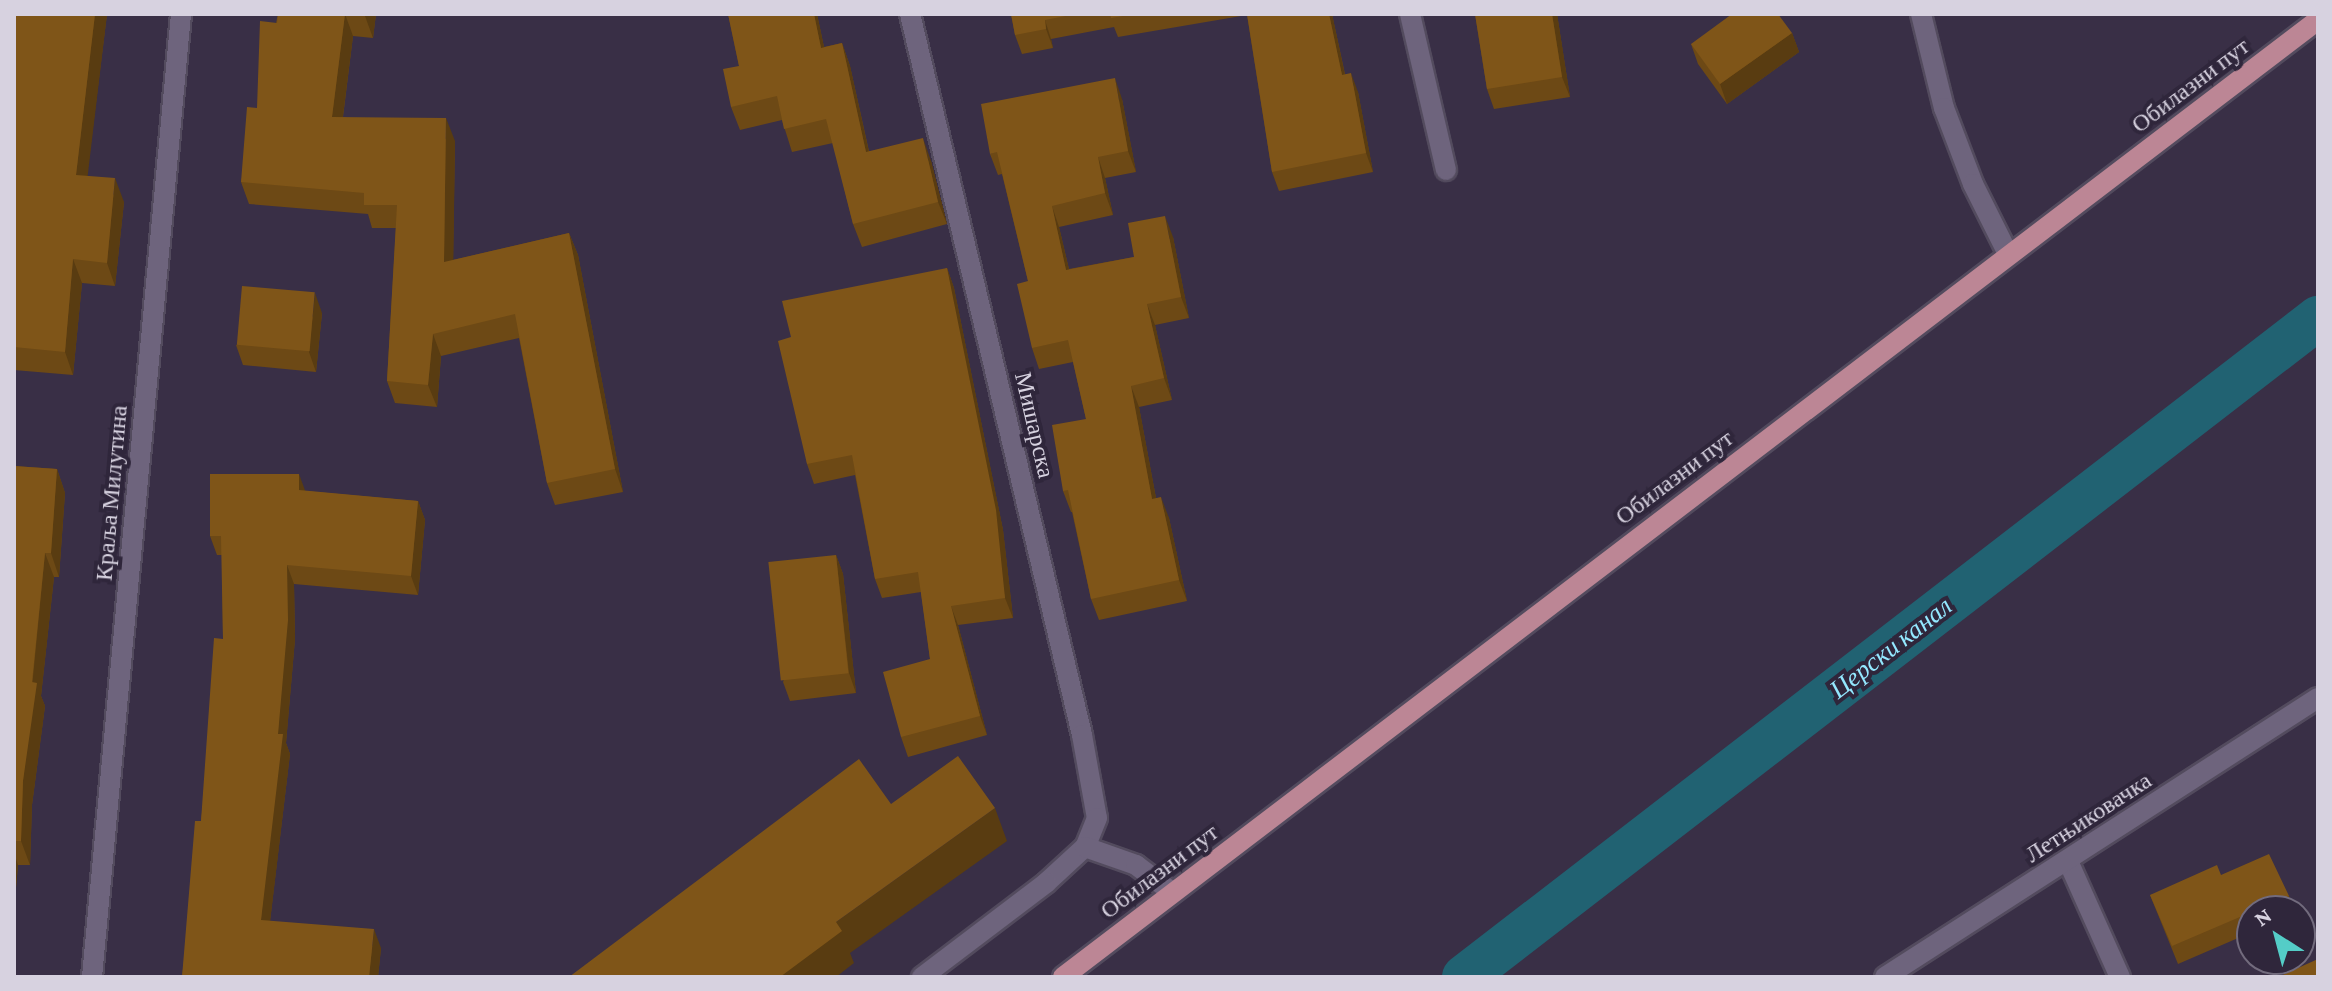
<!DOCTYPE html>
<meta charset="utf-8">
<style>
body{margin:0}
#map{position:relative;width:2332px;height:991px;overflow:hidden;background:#392f46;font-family:"Crimson Pro",serif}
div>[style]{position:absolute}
.canal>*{height:44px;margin:-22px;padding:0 22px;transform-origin:22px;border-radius:22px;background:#216272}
.roads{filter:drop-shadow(2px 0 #534b5e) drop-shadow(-2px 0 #534b5e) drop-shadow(0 2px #534b5e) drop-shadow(0 -2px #534b5e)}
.street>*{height:20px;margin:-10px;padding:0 10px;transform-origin:10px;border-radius:10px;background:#6e647d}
.secondary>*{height:20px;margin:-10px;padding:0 10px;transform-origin:10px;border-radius:10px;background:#6e647d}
.primary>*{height:20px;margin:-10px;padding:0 10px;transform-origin:10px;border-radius:10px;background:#bc8695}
.wall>*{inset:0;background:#6d4915}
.shaded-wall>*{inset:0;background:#593c11}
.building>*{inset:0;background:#7f5518;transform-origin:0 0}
span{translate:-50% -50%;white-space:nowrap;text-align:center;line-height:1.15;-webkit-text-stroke:8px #2f263b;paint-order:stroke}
.street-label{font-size:24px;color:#d7d2e0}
.water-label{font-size:26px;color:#94e8ff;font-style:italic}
.frame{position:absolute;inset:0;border:16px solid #d7d2e0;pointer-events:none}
.north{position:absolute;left:2236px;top:895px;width:80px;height:80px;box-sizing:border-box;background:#2f263b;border:2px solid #726b7d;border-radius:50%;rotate:324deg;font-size:22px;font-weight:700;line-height:32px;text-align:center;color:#d7d2e0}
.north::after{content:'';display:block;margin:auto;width:28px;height:36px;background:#54cdc7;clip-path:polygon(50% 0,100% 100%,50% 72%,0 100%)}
</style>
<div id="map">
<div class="canal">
<div style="left:1464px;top:977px;width:1079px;rotate:-37.66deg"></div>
</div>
<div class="roads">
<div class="street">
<div style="left:910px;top:14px;width:741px;rotate:76.58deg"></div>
<div style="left:1082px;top:735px;width:84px;rotate:79.8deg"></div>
<div style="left:1097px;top:818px;width:31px;rotate:112deg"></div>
<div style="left:1085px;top:847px;width:53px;rotate:137.3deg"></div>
<div style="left:1046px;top:883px;width:156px;rotate:142.8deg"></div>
<div style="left:1410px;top:14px;width:160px;rotate:77deg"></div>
<div style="left:1921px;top:14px;width:97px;rotate:76.3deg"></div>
<div style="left:1944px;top:108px;width:81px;rotate:69.1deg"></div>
<div style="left:1973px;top:184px;width:78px;rotate:63.4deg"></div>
<div style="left:1085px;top:847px;width:54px;rotate:19.4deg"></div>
<div style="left:1136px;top:865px;width:46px;rotate:37.1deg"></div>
<div style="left:2068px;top:861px;width:127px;rotate:65.9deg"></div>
<div style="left:1885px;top:977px;width:515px;rotate:-32.8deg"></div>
</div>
<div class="secondary">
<div style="left:92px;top:977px;width:967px;rotate:-84.72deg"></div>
</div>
<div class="primary">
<div style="left:1063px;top:977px;width:1578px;rotate:-37.33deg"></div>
</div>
</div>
<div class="wall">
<div style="clip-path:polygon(14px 14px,107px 14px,87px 176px,124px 202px,115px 286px,82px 283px,73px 375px,14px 370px)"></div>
<div style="clip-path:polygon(278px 14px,376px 14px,373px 38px,353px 36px,343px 117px,455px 141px,453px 260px,569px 233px,578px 255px,623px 492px,555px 505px,547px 483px,519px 338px,441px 356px,437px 407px,395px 403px,387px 381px,396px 228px,372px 228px,368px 214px,249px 204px,241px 182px)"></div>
<div style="clip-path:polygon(728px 14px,817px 14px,824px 47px,842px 43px,850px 66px,869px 151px,931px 161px,947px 224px,862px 247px,853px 224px,833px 143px,792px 152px,782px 120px,740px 130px,731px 107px,739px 66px)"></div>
<div style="clip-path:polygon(1011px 14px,1332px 14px,1345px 74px,1358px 92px,1373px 172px,1279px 191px,1272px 172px,1247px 15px,1118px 37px,1114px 27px,1051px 39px,1053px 48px,1022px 54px,1015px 35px)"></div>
<div style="clip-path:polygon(1475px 14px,1557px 14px,1570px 97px,1494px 109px,1487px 89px)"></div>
<div style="clip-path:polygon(1792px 33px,1799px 52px,1727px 104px,1698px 64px,1691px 44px)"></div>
<div style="clip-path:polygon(1122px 99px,1136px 172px,1105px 178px,1113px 215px,1059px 227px,1069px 269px,1134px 257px,1173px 237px,1189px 318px,1155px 325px,1172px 400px,1139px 407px,1156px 498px,1169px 518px,1187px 601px,1099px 620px,1091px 599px,1072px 512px,1071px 512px,1063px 491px,1086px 419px,1073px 362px,1039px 369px,1032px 348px,1028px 281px,1002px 174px,998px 175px,990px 154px)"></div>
<div style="clip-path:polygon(947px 268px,954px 288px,1003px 530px,1013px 618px,958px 625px,987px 735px,908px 757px,901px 737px,930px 659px,921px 592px,882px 598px,875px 579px,855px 475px,814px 484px,807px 464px,791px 337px)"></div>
<div style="clip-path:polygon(322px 313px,316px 372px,243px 365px,236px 345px)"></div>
<div style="clip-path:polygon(14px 466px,57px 469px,65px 493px,59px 577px,54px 577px,41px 696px,45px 706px,32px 805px,30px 865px,18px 865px,14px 910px)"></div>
<div style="clip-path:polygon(305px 491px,418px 501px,425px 520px,418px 595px,294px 584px,295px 639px,286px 743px,290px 754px,270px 921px,381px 948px,378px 977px,182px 977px,223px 639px,222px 555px,217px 555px,210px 536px)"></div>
<div style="clip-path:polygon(836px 555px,843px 574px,856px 693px,790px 701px,783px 682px)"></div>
<div style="clip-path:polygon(2221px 875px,2289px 896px,2294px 911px,2252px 911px,2252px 932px,2178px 964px,2150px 895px)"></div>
</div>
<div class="shaded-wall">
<div style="clip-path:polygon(95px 14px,107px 14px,85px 198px,76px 175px)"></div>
<div style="clip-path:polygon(345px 14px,353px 36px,340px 139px,332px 117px)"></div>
<div style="clip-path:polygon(366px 14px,376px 14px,373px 38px,365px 16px)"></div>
<div style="clip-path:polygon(814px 14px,817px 14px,829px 71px,821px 48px)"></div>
<div style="clip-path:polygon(1329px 14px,1332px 14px,1349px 94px,1342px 75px)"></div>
<div style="clip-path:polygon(1552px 14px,1557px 14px,1570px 97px,1562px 77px)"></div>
<div style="clip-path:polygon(1045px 20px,1051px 39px,1053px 48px,1046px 29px)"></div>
<div style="clip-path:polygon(1792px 33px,1799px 52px,1727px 104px,1720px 84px)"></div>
<div style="clip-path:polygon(842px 43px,850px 66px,874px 175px,866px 152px)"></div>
<div style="clip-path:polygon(1351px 73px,1358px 92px,1373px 172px,1366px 153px)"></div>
<div style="clip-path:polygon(1115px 78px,1122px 99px,1136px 172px,1128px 151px)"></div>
<div style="clip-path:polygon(446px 118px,455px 141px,453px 284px,444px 262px)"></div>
<div style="clip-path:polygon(923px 138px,931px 161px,947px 224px,938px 202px)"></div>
<div style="clip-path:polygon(1098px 157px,1105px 178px,1113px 215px,1105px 193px)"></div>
<div style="clip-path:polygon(115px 178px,124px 202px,115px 286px,107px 263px)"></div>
<div style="clip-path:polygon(1052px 206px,1059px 227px,1074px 291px,1066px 270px)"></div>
<div style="clip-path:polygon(1165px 216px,1173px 237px,1189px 318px,1181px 297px)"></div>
<div style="clip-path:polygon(569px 233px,578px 255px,623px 492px,615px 469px)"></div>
<div style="clip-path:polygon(73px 259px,82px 283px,73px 375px,65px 352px)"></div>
<div style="clip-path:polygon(947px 268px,954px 288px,1003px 530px,1013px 618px,1005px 598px)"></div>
<div style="clip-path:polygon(315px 293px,322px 313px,316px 372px,309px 352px)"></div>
<div style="clip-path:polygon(1147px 304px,1155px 325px,1172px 400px,1164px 378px)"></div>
<div style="clip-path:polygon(433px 334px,441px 356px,437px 407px,428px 385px)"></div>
<div style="clip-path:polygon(1131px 386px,1139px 407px,1160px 520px,1152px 499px)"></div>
<div style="clip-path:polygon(57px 469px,65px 493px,59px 577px,51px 553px)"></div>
<div style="clip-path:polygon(299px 474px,306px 493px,299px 490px)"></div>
<div style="clip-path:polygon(1161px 497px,1169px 518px,1187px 601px,1179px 580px)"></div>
<div style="clip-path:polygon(418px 501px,425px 520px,418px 595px,411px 576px)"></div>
<div style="clip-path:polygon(45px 553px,54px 577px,41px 696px,45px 706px,32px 805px,30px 865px,21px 841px,23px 781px)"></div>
<div style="clip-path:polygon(836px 555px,843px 574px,856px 693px,849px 673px)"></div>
<div style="clip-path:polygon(287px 565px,294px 584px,295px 639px,286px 743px,290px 754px,268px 939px,261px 920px,278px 734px)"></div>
<div style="clip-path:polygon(951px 606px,958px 625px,987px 735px,980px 716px)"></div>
<div style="clip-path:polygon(995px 808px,1007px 841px,850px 953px,854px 963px,836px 977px,780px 977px,836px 922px)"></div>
<div style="clip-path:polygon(14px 853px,18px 865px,14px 910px)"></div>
<div style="clip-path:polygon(374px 929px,381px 948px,378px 977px,369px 977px)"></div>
</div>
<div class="building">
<div style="clip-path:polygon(14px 14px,95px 14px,76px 175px,115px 178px,107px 263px,73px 259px,65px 352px,14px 347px)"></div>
<div style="clip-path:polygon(278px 14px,345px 14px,332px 117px,446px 118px,444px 262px,569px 233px,615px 469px,547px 483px,515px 314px,433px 334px,428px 385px,387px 381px,397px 205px,364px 205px,364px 193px,241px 182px,247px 107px,257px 108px,260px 21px,277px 23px)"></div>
<div style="clip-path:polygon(345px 14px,366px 14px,365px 16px)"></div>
<div style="clip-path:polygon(728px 14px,814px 14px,821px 48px,842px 43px,866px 152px,923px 138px,938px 202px,853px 224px,826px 119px,784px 129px,777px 96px,731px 107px,723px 69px,739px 66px)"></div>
<div style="clip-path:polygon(1011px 14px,1076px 14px,1045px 20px,1046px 29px,1015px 35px)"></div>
<div style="clip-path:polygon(1110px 14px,1135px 14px,1111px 18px)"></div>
<div style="clip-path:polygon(1247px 14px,1329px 14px,1342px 75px,1351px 73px,1366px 153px,1272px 172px)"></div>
<div style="clip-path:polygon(1475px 14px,1552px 14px,1562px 77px,1487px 89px)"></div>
<div style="clip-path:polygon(1732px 14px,1778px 14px,1792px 33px,1720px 84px,1691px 44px)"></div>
<div style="clip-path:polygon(1115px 78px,1128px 151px,1098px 157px,1105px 193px,1052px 206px,1066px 270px,1134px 257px,1128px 223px,1165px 216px,1181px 297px,1147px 304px,1164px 378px,1131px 386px,1152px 499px,1161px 497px,1179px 580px,1091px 599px,1068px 490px,1063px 491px,1052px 425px,1086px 419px,1068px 340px,1032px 348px,1017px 284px,1028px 281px,997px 152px,990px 154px,981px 104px)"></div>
<div style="clip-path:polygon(947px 268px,996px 510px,1005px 598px,951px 606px,980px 716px,901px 737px,883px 672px,930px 659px,918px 572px,875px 579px,852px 455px,807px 464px,778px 341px,791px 337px,782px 301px)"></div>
<div style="left:242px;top:286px;width:73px;height:59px;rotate:5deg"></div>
<div style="clip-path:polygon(14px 466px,57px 469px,51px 553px,45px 553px,32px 682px,37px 683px,23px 781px,21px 841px,14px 841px)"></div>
<div style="clip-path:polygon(210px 474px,299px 474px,299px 490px,418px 501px,411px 576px,287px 565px,288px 620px,278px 734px,283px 734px,261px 920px,374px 929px,369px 977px,182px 977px,195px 821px,201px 821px,214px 638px,223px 639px,221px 536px,210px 536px)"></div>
<div style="left:836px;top:555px;width:119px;height:68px;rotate:84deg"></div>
<div style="clip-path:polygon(958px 756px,995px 808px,836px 922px,842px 931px,780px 977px,569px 977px,859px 759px,891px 804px)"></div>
<div style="clip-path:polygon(2269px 854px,2289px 896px,2172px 946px,2150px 895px,2217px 865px,2221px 875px)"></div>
<div style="clip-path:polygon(2318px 959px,2318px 977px,2278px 977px)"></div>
</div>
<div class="street-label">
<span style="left:2190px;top:85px;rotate:-37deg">Обилазни пут</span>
<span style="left:1035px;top:425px;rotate:77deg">Мишарска</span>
<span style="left:1674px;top:477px;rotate:-37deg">Обилазни пут</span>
<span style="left:111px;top:493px;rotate:-85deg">Краља Милутина</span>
<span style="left:2088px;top:817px;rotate:-33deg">Летњиковачка</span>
<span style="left:1159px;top:871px;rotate:-37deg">Обилазни пут</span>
</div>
<div class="water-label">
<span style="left:1891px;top:648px;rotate:-38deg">Церски канал</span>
</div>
<div class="frame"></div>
<div class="north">N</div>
</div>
